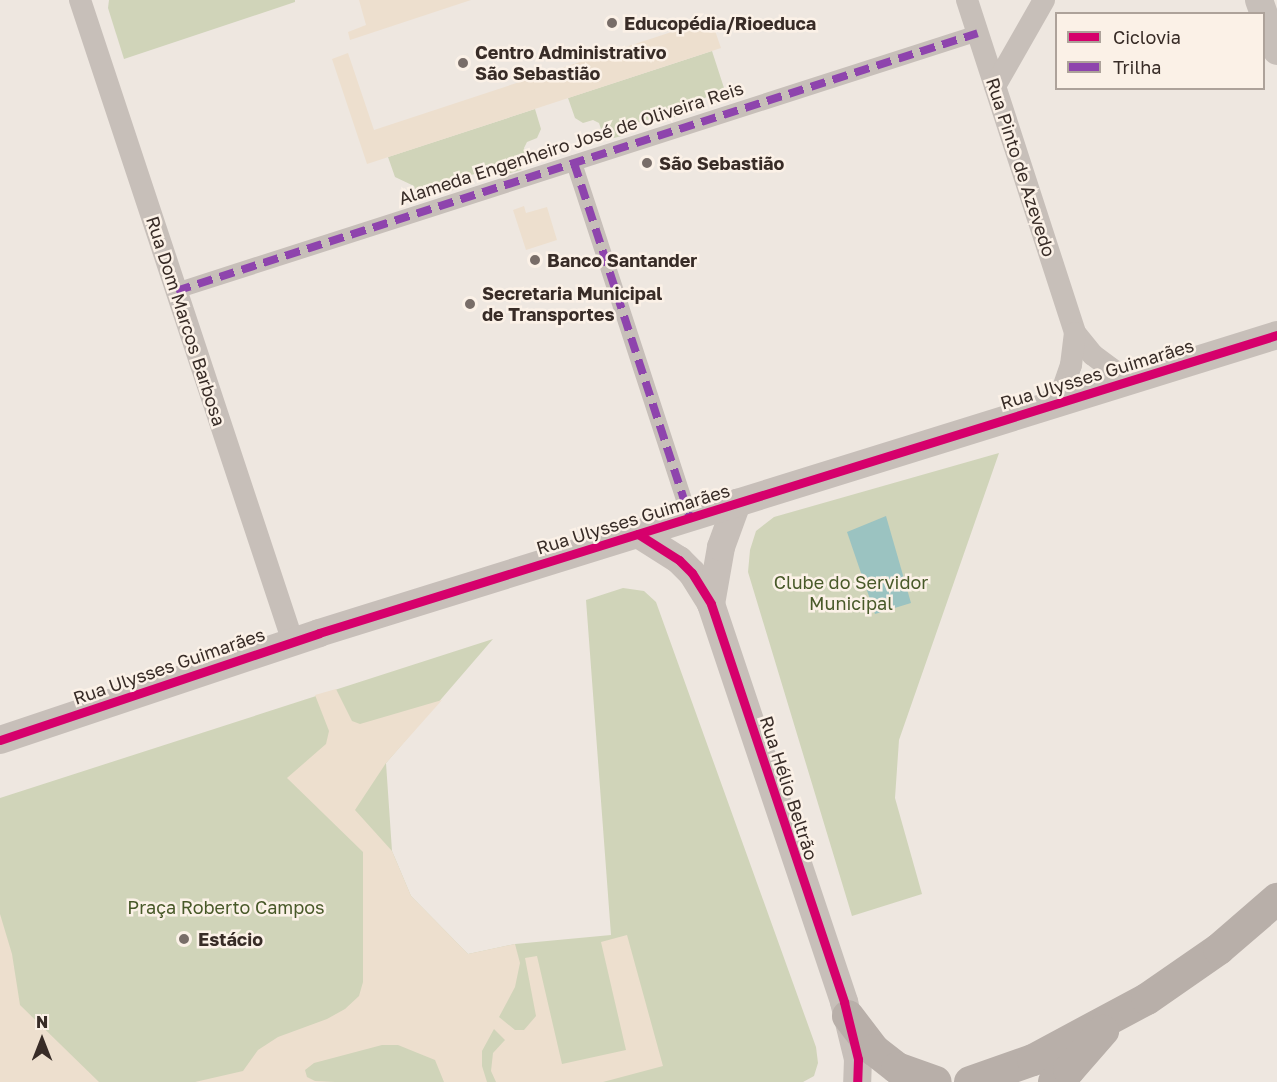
<!DOCTYPE html>
<meta charset="utf-8">
<style>
body{margin:0}
#map{position:relative;width:1277px;height:1082px;overflow:hidden;background:#eee7e0;font-family:"Golos Text",sans-serif}
div>[style]{position:absolute}
.green>*{inset:0;background:#d0d4b9}
.plaza>*{inset:0;background:#eddfce}
.water>*{inset:0;background:#9bc3c1}
.pedestrian>*{height:16px;margin:-8px;padding:0 8px;transform-origin:8px;border-radius:8px;background:#c7bfb9}
.minor>*{height:22px;margin:-11px;padding:0 11px;transform-origin:11px;border-radius:11px;background:#c7bfb9}
.tertiary>*{height:28px;margin:-14px;padding:0 14px;transform-origin:14px;border-radius:14px;background:#c7bfb9}
.secondary>*{height:32px;margin:-16px;padding:0 16px;transform-origin:16px;border-radius:16px;background:#b8afa9}
.quiet>*{height:8px;margin-top:-4px;transform-origin:0;background:repeating-linear-gradient(90deg,#8e44ad 0 15px,transparent 0 23px)}
.cycleway>*{height:9px;margin:-4.5px;padding:0 4.5px;transform-origin:4.5px;border-radius:4.5px;background:#d6006c}
.dots>*{width:16px;height:16px;translate:-50% -50%;box-sizing:border-box;border:3px solid #fbf1e7;border-radius:50%}
span{translate:-50% -50%;white-space:nowrap;text-align:center;line-height:1.15;-webkit-text-stroke:5px #fbf1e7;paint-order:stroke}
.poi-label{font-size:18px;color:#382c27;font-weight:700}
.left{translate:0 -50%;text-align:left}
.street-label{font-size:18px;color:#382c27}
.park-label{font-size:18px;color:#485929}
.legend{position:absolute;left:1055px;top:12px;width:210px;height:78px;box-sizing:border-box;background:#fbf1e7;border:2px solid #ada29a;margin:0;padding:8px 10px;list-style:none;font-size:18px;color:#382c27}
.legend li{display:flex;align-items:center;gap:12px;height:30px}
.legend b{width:30px;border:2px solid #ada29a}
.north{position:absolute;left:12px;top:1010px;width:60px;height:60px;-webkit-text-stroke:4px #fbf1e7;paint-order:stroke;rotate:0deg;font-size:16px;font-weight:700;line-height:24px;text-align:center;color:#382c27}
.north::after{content:'';display:block;margin:auto;width:21px;height:27px;background:#382c27;clip-path:polygon(50% 0,100% 100%,50% 72%,0 100%)}
</style>
<div id="map">
<div class="green">
<div style="clip-path:polygon(109px 0,295px 0,295px 2px,124px 59px,108px 8px)"></div>
<div style="clip-path:polygon(712px 51px,725px 91px,687px 104px,681px 115px,662px 121px,654px 118px,633px 124px,629px 134px,614px 138px,602px 132px,599px 123px,593px 120px,583px 123px,575px 118px,568px 98px)"></div>
<div style="clip-path:polygon(535px 109px,541px 129px,537px 138px,527px 142px,524px 148px,527px 158px,521px 170px,497px 177px,485px 171px,464px 177px,459px 188px,424px 200px,418px 197px,414px 186px,395px 177px,388px 157px)"></div>
<div style="clip-path:polygon(999px 453px,899px 740px,895px 798px,922px 894px,852px 916px,748px 572px,750px 550px,756px 531px,774px 517px)"></div>
<div style="clip-path:polygon(623px 588px,644px 591px,656px 602px,816px 1047px,818px 1063px,814px 1076px,803px 1082px,0 1082px,0 798px,493px 639px,386px 763px,392px 851px,411px 896px,468px 954px,515px 944px,611px 935px,586px 600px)"></div>
</div>
<div class="plaza">
<div style="clip-path:polygon(359px 0,471px 0,350px 40px,348px 32px,366px 25px)"></div>
<div style="clip-path:polygon(711px 19px,721px 48px,367px 164px,332px 59px,348px 53px,374px 130px)"></div>
<div style="clip-path:polygon(524px 206px,526px 213px,547px 207px,557px 240px,526px 250px,513px 210px)"></div>
<div style="clip-path:polygon(336px 689px,352px 721px,360px 724px,442px 700px,386px 763px,355px 810px,392px 851px,411px 896px,468px 954px,515px 944px,520px 963px,515px 987px,499px 1017px,515px 1030px,524px 1030px,536px 1016px,525px 958px,537px 956px,562px 1064px,626px 1050px,601px 942px,627px 935px,663px 1066px,603px 1082px,496px 1082px,491px 1071px,493px 1053px,505px 1040px,494px 1029px,482px 1051px,482px 1066px,487px 1082px,444px 1082px,435px 1060px,398px 1045px,382px 1045px,314px 1063px,305px 1070px,307px 1077px,315px 1081px,335px 1082px,195px 1082px,243px 1071px,258px 1050px,278px 1037px,327px 1019px,345px 1009px,359px 996px,363px 982px,363px 852px,287px 778px,326px 744px,329px 731px,315px 695px)"></div>
<div style="clip-path:polygon(0 914px,12px 954px,20px 1005px,99px 1082px,0 1082px)"></div>
</div>
<div class="water">
<div style="clip-path:polygon(886px 516px,911px 603px,875px 614px,847px 532px)"></div>
</div>
<div class="pedestrian">
<div style="left:574px;top:163px;width:373px;rotate:71.9deg"></div>
<div style="left:176px;top:291px;width:842px;rotate:-17.83deg"></div>
</div>
<div class="minor">
<div style="left:80px;top:0;width:676px;rotate:71.65deg"></div>
<div style="left:967px;top:0;width:350px;rotate:72deg"></div>
<div style="left:1075px;top:333px;width:28px;rotate:51deg"></div>
<div style="left:1093px;top:355px;width:21px;rotate:37deg"></div>
<div style="left:1110px;top:368px;width:14px;rotate:30deg"></div>
<div style="left:1122px;top:375px;width:20px;rotate:6deg"></div>
<div style="left:995px;top:86px;width:99px;rotate:-60.3deg"></div>
<div style="left:1041px;top:407px;width:26px;rotate:-37deg"></div>
<div style="left:1062px;top:391px;width:28px;rotate:-71deg"></div>
<div style="left:1071px;top:365px;width:32px;rotate:-83deg"></div>
</div>
<div class="tertiary">
<div style="left:1259px;top:0;width:54px;rotate:70.6deg"></div>
<div style="left:638px;top:534px;width:49px;rotate:32.4deg"></div>
<div style="left:679px;top:560px;width:18px;rotate:45deg"></div>
<div style="left:692px;top:573px;width:36px;rotate:58deg"></div>
<div style="left:711px;top:604px;width:420px;rotate:71.5deg"></div>
<div style="left:844px;top:1002px;width:59px;rotate:76.2deg"></div>
<div style="left:858px;top:1059px;width:23px;rotate:92deg"></div>
<div style="left:711px;top:604px;width:58px;rotate:-80deg"></div>
<div style="left:721px;top:547px;width:47px;rotate:-70deg"></div>
<div style="left:0;top:740px;width:336px;rotate:-18.5deg"></div>
<div style="left:319px;top:633px;width:1003px;rotate:-17.28deg"></div>
</div>
<div class="secondary">
<div style="left:848px;top:1016px;width:43px;rotate:52.6deg"></div>
<div style="left:874px;top:1050px;width:29px;rotate:38deg"></div>
<div style="left:897px;top:1068px;width:41px;rotate:19.7deg"></div>
<div style="left:970px;top:1082px;width:67px;rotate:-19.2deg"></div>
<div style="left:1033px;top:1060px;width:129px;rotate:-28.2deg"></div>
<div style="left:1147px;top:999px;width:88px;rotate:-34.8deg"></div>
<div style="left:1219px;top:949px;width:77px;rotate:-40.8deg"></div>
<div style="left:1054px;top:1082px;width:19px;rotate:-39deg"></div>
<div style="left:1069px;top:1070px;width:52px;rotate:-48.9deg"></div>
</div>
<div class="quiet">
<div style="left:574px;top:163px;width:373px;rotate:71.9deg"></div>
<div style="left:176px;top:291px;width:842px;rotate:-17.83deg"></div>
</div>
<div class="cycleway">
<div style="left:638px;top:534px;width:49px;rotate:32.4deg"></div>
<div style="left:679px;top:560px;width:18px;rotate:45deg"></div>
<div style="left:692px;top:573px;width:36px;rotate:58deg"></div>
<div style="left:711px;top:604px;width:420px;rotate:71.5deg"></div>
<div style="left:844px;top:1002px;width:59px;rotate:76.2deg"></div>
<div style="left:858px;top:1059px;width:23px;rotate:92deg"></div>
<div style="left:0;top:740px;width:336px;rotate:-18.5deg"></div>
<div style="left:319px;top:633px;width:1003px;rotate:-17.28deg"></div>
</div>
<div class="dots">
<div style="left:612px;top:23px;background:#786d68"></div>
<div style="left:463px;top:63px;background:#786d68"></div>
<div style="left:647px;top:163px;background:#786d68"></div>
<div style="left:535px;top:260px;background:#786d68"></div>
<div style="left:470px;top:304px;background:#786d68"></div>
<div style="left:184px;top:939px;background:#786d68"></div>
</div>
<div class="poi-label">
<span class="left" style="left:624px;top:23px">Educopédia/Rioeduca</span>
<span class="left" style="left:475px;top:63px">Centro Administrativo<br>São Sebastião</span>
<span class="left" style="left:659px;top:163px">São Sebastião</span>
<span class="left" style="left:547px;top:260px">Banco Santander</span>
<span class="left" style="left:482px;top:304px">Secretaria Municipal<br>de Transportes</span>
<span class="left" style="left:198px;top:939px">Estácio</span>
</div>
<div class="street-label">
<span style="left:571px;top:143px;rotate:-18deg">Alameda Engenheiro José de Oliveira Reis</span>
<span style="left:1021px;top:167px;rotate:72deg">Rua Pinto de Azevedo</span>
<span style="left:186px;top:321px;rotate:72deg">Rua Dom Marcos Barbosa</span>
<span style="left:1097px;top:374px;rotate:-17deg">Rua Ulysses Guimarães</span>
<span style="left:633px;top:519px;rotate:-17deg">Rua Ulysses Guimarães</span>
<span style="left:169px;top:666px;rotate:-19deg">Rua Ulysses Guimarães</span>
<span style="left:789px;top:788px;rotate:72deg">Rua Hélio Beltrão</span>
</div>
<div class="park-label">
<span style="left:851px;top:593px">Clube do Servidor<br>Municipal</span>
<span style="left:226px;top:907px">Praça Roberto Campos</span>
</div>
<ul class="legend">
<li><b style="height:8px;background:#d6006c"></b>Ciclovia</li>
<li><b style="height:8px;background:#8e44ad"></b>Trilha</li>
</ul>
<div class="north">N</div>
</div>
